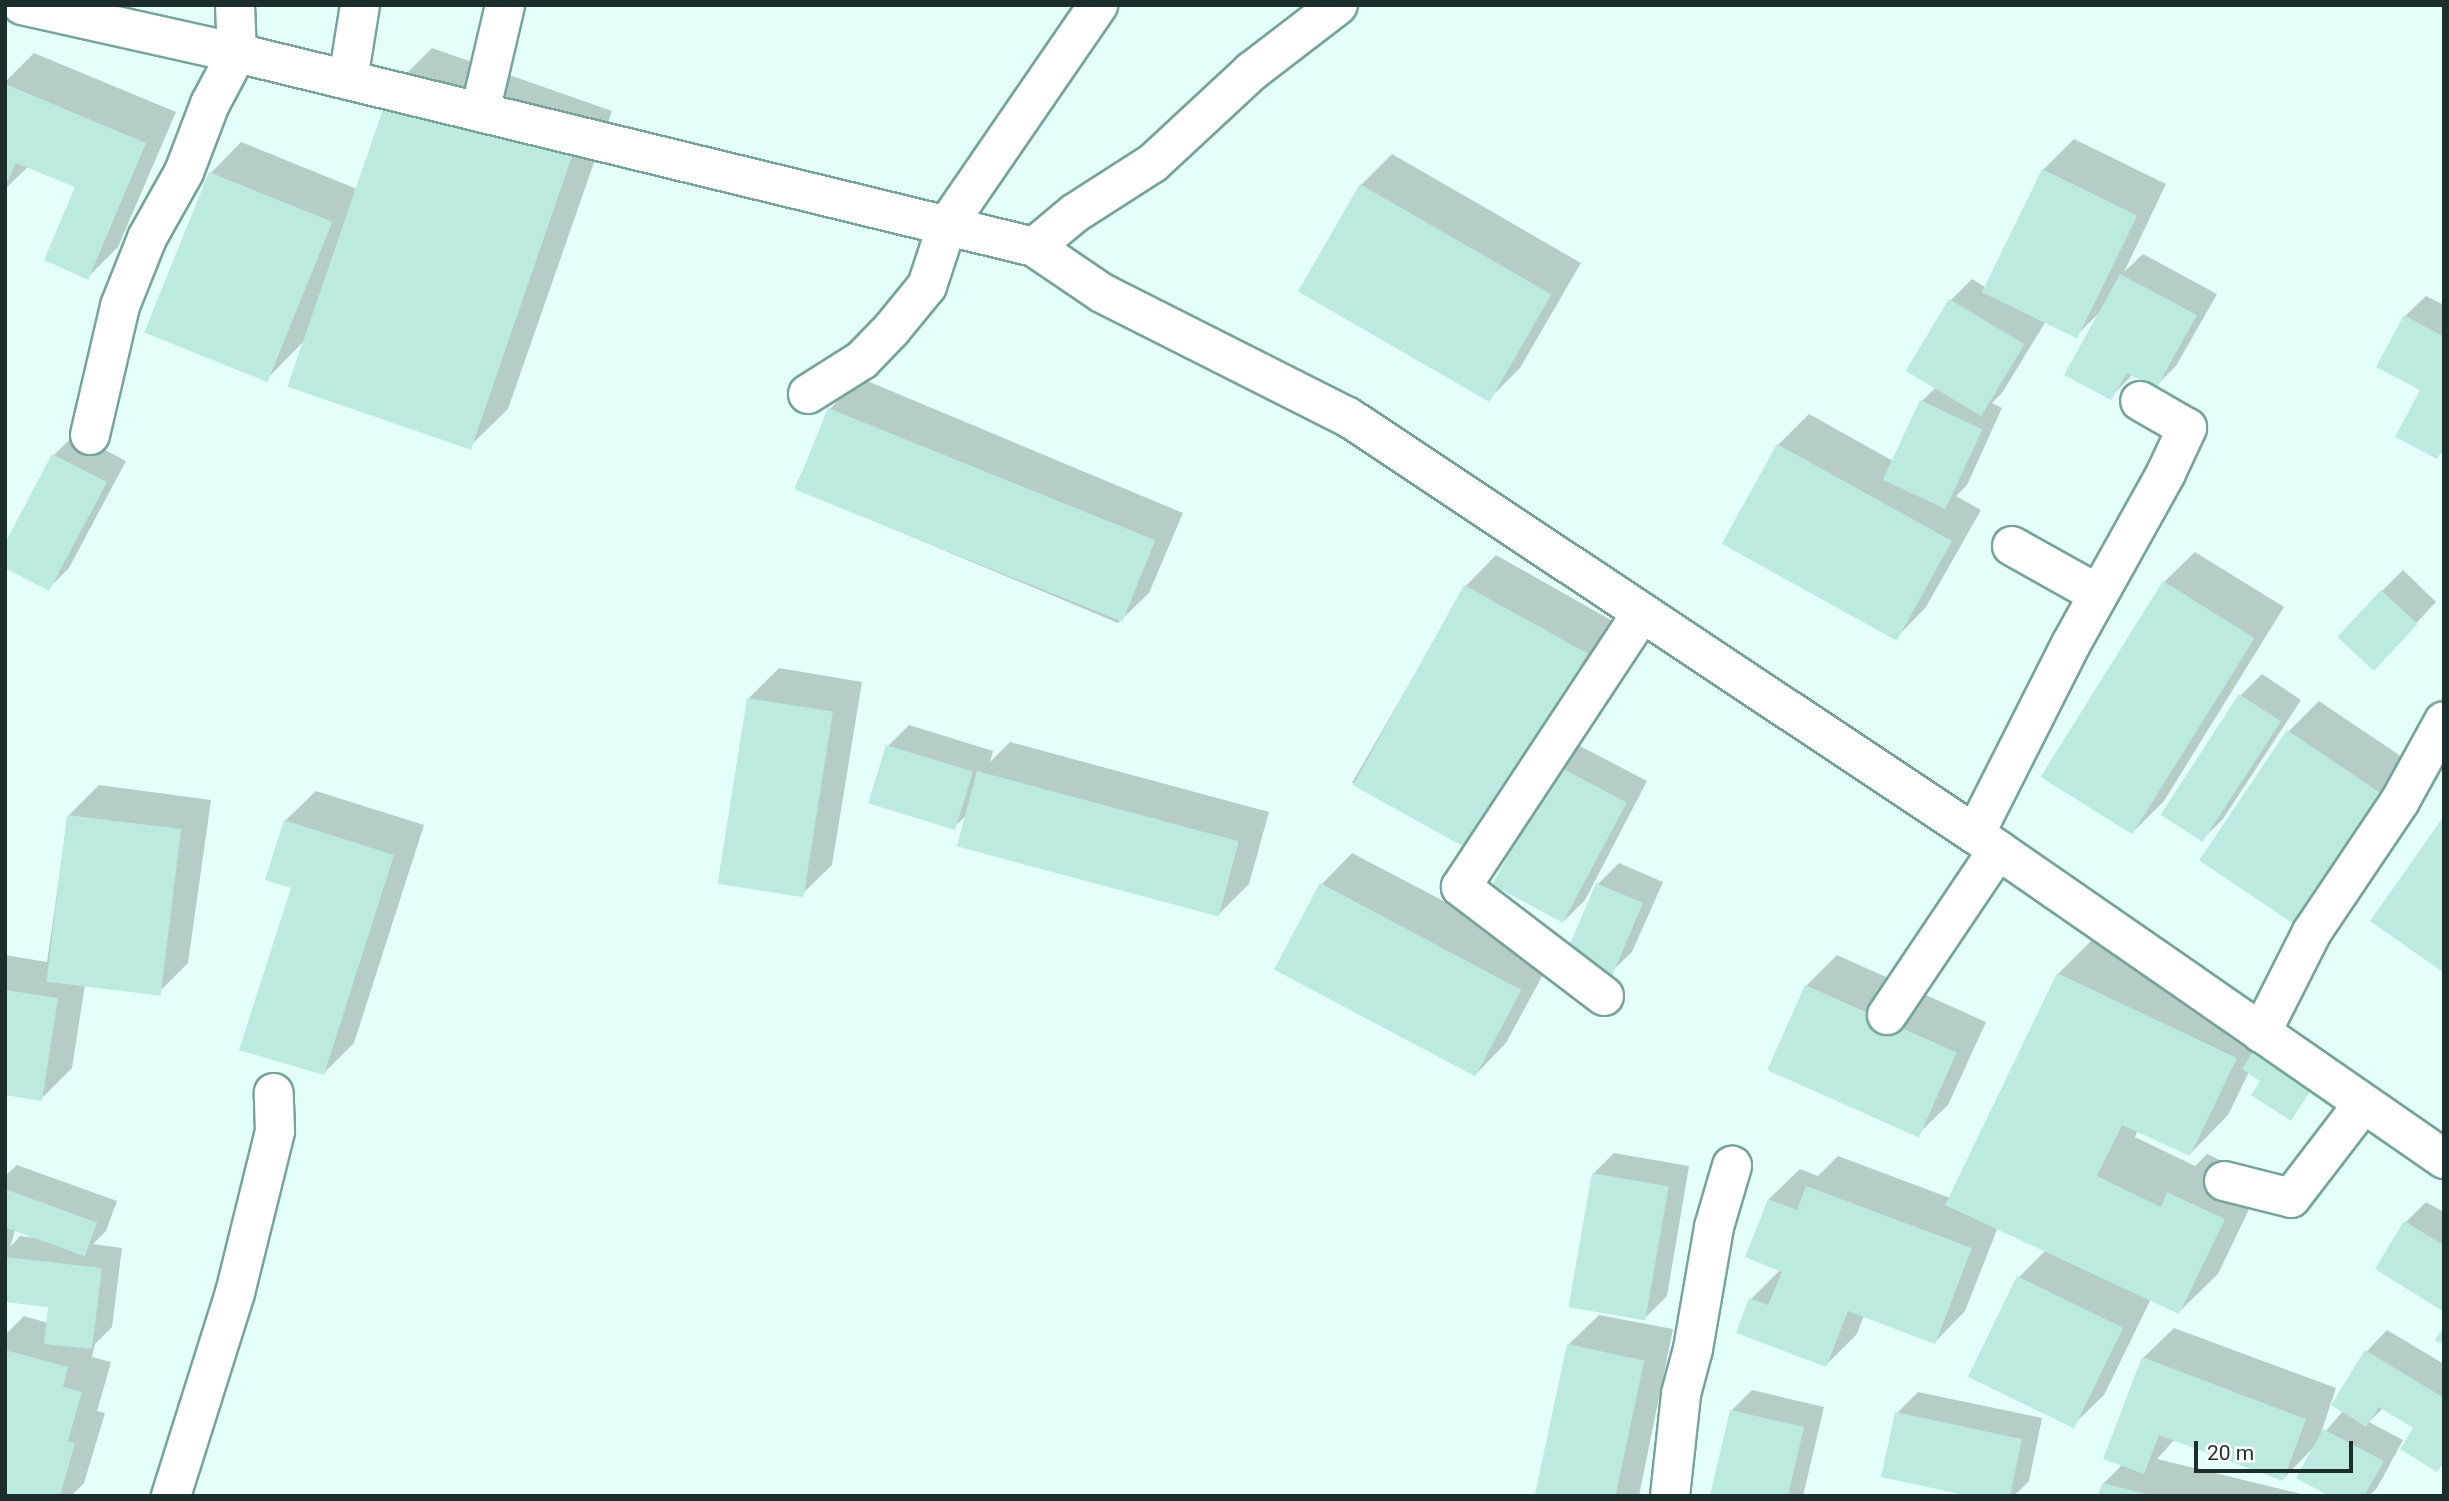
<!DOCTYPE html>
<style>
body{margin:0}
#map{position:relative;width:2449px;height:1501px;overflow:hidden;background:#e4fff9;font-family:Roboto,sans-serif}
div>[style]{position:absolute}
.shadow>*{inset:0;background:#0003}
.building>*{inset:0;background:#bceae1;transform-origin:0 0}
.roads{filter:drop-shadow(2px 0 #77a39b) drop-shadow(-2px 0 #77a39b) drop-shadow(0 2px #77a39b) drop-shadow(0 -2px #77a39b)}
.minor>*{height:38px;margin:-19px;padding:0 19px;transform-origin:19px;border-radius:19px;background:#fff}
span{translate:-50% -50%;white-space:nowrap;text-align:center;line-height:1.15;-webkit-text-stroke:5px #fff;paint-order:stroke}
.frame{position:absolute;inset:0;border:7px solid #1c2e2b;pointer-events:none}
.scale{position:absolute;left:2194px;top:1441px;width:159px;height:32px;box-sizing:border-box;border:4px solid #1c2e2b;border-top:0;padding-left:9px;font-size:21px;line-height:24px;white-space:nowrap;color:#1c2e2b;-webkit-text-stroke:5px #fff;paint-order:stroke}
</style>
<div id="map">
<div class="shadow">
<div style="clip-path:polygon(432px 48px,612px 111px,508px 409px,469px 447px,302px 343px,266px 380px,211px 173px,241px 142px,357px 189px,393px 87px)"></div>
<div style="clip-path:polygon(34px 53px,176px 112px,118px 247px,88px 277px,78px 186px,29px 166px,5px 189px,5px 82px)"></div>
<div style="clip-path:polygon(2074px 139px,2166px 184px,2124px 272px,2143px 254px,2217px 294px,2176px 366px,2156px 386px,2133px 374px,2111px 397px,2098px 314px,2076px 336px,2046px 321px,2002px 393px,1992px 403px,2002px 408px,1967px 485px,1956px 496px,1981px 510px,1926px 607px,1896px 638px,1778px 445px,1809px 414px,1893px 461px,1921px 402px,1936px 387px,1951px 300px,1972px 279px,1985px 287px,2043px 170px)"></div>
<div style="clip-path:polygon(1392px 154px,1581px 263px,1520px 368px,1490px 398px,1361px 185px)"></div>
<div style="clip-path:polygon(2426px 296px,2444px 305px,2444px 450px,2437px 457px,2405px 316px)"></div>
<div style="clip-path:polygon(860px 378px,1183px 513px,1149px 593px,1118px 623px,795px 488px,830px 409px)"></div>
<div style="clip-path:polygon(75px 434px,126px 461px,69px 568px,48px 589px,54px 455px)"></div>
<div style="clip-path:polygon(2195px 552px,2284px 607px,2164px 801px,2133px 832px,2164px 582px)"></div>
<div style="clip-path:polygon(1496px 555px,1616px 623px,1503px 821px,1352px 783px,1466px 586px)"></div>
<div style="clip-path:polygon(2403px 570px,2436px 602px,2394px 647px,2382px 591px)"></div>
<div style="clip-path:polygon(779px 668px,862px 682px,832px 865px,801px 895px,748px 699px)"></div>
<div style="clip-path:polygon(2262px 674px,2301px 700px,2223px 819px,2202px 840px,2162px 814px,2241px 695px)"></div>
<div style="clip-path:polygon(2319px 701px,2411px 763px,2322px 891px,2292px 921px,2201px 859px,2289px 731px)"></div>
<div style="clip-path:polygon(909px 725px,993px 751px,990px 762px,1010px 742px,1269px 812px,1249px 884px,1218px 915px,968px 814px,954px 827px,888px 746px)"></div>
<div style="clip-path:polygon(1578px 745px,1647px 781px,1585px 900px,1564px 921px,1557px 766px)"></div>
<div style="clip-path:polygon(99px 785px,211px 800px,188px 963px,157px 994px,85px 985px,72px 1068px,41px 1099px,5px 1094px,5px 955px,47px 962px,68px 816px)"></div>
<div style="clip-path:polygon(316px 791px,424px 825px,354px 1043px,324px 1073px,285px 821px)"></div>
<div style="clip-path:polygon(1352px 853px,1552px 958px,1506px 1043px,1476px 1074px,1276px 969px,1322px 884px)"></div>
<div style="clip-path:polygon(1619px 863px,1663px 882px,1632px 952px,1611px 972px,1567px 954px,1598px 884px)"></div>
<div style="clip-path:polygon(2097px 935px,2323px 1074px,2290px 1119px,2262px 1081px,2249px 1072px,2228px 1115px,2190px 1154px,2138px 1130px,2135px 1137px,2195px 1166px,2207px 1154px,2263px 1180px,2218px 1274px,2179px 1312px,2151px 1299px,2104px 1395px,2073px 1425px,2019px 1277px,2046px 1250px,1998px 1227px,1965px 1311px,1935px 1342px,1864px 1315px,1857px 1334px,1826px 1365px,1751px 1299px,1781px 1269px,1747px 1256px,1769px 1199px,1800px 1169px,1818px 1176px,1838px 1156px,1950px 1198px,2058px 974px)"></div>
<div style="clip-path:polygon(1837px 955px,1986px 1022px,1948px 1105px,1917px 1135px,1806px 986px)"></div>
<div style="clip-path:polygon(1614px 1153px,1689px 1166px,1667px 1296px,1646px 1317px,1593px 1174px)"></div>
<div style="clip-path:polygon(evenodd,17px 1165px,117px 1201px,106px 1231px,93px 1244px,122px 1248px,112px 1327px,95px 1344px,92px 1357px,111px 1362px,97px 1411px,105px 1413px,84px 1483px,71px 1496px,5px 1496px,5px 1335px,24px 1316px,48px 1323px,50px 1306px,5px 1300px,5px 1176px,17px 1165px,16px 1227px,43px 1239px,20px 1236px,10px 1247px,16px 1227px)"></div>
<div style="clip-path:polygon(2426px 1202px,2444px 1212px,2444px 1310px,2405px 1223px)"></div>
<div style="clip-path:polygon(1599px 1315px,1673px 1329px,1639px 1496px,1537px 1496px,1568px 1345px)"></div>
<div style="clip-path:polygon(2174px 1328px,2336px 1388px,2319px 1439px,2343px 1411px,2333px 1405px,2367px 1351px,2387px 1330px,2444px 1364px,2444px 1463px,2437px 1470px,2416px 1428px,2383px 1408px,2369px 1422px,2403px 1440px,2377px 1488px,2369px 1496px,2332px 1496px,2312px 1449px,2283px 1479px,2175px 1439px,2157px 1459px,2310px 1496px,2100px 1496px,2103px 1484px,2123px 1464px,2143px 1358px)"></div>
<div style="clip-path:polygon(1752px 1390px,1824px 1407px,1803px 1496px,1711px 1496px,1731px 1411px)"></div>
<div style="clip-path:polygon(1918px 1392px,2042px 1418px,2029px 1481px,2014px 1496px,1978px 1496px,1897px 1413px)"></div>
</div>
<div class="building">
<div style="clip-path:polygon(5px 84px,146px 143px,88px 280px,44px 260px,75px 187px,16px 163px,5px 187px)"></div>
<div style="left:391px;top:86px;width:194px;height:318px;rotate:19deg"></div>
<div style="left:2042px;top:169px;width:106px;height:137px;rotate:26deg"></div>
<div style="left:209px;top:172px;width:133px;height:173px;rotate:22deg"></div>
<div style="left:1360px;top:184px;width:221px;height:124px;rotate:30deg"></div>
<div style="clip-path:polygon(2120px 274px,2197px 315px,2156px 389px,2127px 373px,2111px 400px,2064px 375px)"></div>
<div style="left:1949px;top:299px;width:88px;height:84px;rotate:31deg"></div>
<div style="clip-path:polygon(2404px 315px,2444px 337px,2444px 447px,2437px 459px,2395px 437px,2420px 390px,2376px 367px)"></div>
<div style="left:1920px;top:400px;width:69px;height:88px;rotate:25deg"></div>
<div style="left:828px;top:408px;width:353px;height:88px;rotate:22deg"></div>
<div style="left:1777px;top:444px;width:200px;height:114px;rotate:29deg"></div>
<div style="clip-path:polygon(52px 454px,107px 482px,49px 591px,5px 568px,5px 543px)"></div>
<div style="left:2163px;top:581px;width:108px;height:231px;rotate:32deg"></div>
<div style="left:1464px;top:585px;width:141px;height:229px;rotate:29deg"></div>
<div style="left:2381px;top:590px;width:50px;height:64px;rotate:43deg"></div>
<div style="left:2239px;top:694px;width:50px;height:144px;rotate:33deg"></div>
<div style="left:747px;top:698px;width:87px;height:188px;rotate:9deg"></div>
<div style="left:2287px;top:730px;width:115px;height:157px;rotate:34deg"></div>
<div style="left:886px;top:745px;width:91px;height:61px;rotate:17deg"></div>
<div style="left:1556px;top:765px;width:80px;height:136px;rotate:28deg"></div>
<div style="left:977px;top:771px;width:271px;height:78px;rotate:15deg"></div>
<div style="left:67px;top:815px;width:115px;height:168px;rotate:7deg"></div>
<div style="clip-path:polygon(2444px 816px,2444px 973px,2370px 921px)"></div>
<div style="clip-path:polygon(284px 820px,394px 855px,324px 1075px,239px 1050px,291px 888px,265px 880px)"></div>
<div style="left:1320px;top:883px;width:228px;height:98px;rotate:28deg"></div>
<div style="left:1596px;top:883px;width:51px;height:78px;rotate:23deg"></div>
<div style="clip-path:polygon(2057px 973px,2237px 1058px,2190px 1156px,2122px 1125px,2097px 1176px,2161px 1207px,2167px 1192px,2225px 1219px,2179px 1314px,1945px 1205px)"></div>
<div style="left:1805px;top:985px;width:166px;height:93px;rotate:24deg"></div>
<div style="clip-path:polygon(5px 990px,58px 998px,42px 1101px,5px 1095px)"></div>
<div style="clip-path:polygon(2256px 1047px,2314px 1085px,2291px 1121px,2251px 1095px,2260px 1081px,2242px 1069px)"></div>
<div style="left:1592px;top:1173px;width:78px;height:136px;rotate:10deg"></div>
<div style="clip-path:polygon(1806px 1186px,1972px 1248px,1935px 1344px,1848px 1311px,1826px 1367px,1736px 1333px,1749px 1298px,1768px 1305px,1782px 1272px,1745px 1257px,1768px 1199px,1797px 1210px)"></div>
<div style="left:5px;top:1189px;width:98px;height:36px;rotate:20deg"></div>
<div style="clip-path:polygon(2404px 1221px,2444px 1245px,2444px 1312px,2375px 1269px)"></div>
<div style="clip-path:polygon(5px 1257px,102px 1268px,92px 1349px,44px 1344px,48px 1307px,5px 1302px)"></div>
<div style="left:2017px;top:1276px;width:118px;height:112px;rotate:26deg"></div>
<div style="clip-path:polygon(2444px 1326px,2444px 1345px,2435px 1340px)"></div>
<div style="left:1567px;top:1344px;width:79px;height:155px;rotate:12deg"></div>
<div style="clip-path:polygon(5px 1350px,68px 1367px,63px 1387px,82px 1392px,68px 1441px,75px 1443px,60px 1496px,5px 1496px)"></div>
<div style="clip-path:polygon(2365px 1350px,2444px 1398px,2444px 1461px,2437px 1472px,2400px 1449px,2413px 1428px,2379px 1407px,2366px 1427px,2331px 1405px)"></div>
<div style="clip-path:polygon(2142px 1357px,2306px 1419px,2283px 1481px,2159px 1435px,2144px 1474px,2103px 1459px)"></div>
<div style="clip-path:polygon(1730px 1410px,1804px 1427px,1788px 1496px,1710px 1496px)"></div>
<div style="clip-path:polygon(1895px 1412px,2022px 1439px,2010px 1496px,1969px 1496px,1881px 1477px)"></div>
<div style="clip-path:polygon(2323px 1429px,2384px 1461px,2364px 1496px,2329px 1496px,2296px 1478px)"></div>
<div style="clip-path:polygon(2102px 1483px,2150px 1495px,2150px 1496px,2098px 1496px)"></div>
</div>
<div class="roads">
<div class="minor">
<div style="left:22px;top:5px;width:220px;rotate:12.6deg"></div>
<div style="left:237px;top:53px;width:820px;rotate:13.68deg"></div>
<div style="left:1034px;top:247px;width:82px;rotate:34.1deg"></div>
<div style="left:1102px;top:293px;width:275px;rotate:26.8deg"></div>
<div style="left:1348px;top:417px;width:753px;rotate:33.63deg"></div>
<div style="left:1975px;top:834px;width:571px;rotate:34.72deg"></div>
<div style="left:348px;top:80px;width:76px;rotate:-80.9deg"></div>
<div style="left:480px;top:112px;width:110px;rotate:-76.8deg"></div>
<div style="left:1034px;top:247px;width:53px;rotate:-39.7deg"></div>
<div style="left:1075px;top:213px;width:93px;rotate:-32.7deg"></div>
<div style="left:1153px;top:163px;width:135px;rotate:-42.9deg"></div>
<div style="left:1252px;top:71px;width:108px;rotate:-37.5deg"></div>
<div style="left:808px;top:394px;width:64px;rotate:-32.2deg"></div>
<div style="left:862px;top:360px;width:42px;rotate:-46deg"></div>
<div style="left:891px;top:330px;width:57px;rotate:-50.7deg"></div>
<div style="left:927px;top:286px;width:64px;rotate:-71.8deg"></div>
<div style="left:947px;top:225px;width:267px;rotate:-55.5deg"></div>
<div style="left:90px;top:435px;width:132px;rotate:-76.9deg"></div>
<div style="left:120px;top:306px;width:73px;rotate:-68.3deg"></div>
<div style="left:147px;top:238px;width:76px;rotate:-60.7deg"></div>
<div style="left:184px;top:172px;width:73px;rotate:-69.1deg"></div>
<div style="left:210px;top:104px;width:58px;rotate:-62.1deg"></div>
<div style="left:237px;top:53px;width:48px;rotate:-92.4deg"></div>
<div style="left:2012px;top:546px;width:98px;rotate:29.2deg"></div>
<div style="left:1975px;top:834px;width:213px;rotate:-63.2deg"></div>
<div style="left:2071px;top:644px;width:196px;rotate:-60.9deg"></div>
<div style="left:2166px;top:473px;width:50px;rotate:-65deg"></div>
<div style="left:2187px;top:428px;width:54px;rotate:-150.1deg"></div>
<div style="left:1604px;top:996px;width:180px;rotate:-142.7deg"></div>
<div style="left:1461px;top:887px;width:328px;rotate:-56.6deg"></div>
<div style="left:1887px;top:1015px;width:199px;rotate:-56.1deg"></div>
<div style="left:2261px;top:1033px;width:113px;rotate:-63.2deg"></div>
<div style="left:2312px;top:932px;width:158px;rotate:-56.1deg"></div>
<div style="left:2400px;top:801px;width:91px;rotate:-61.2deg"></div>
<div style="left:2224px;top:1181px;width:69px;rotate:14.2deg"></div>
<div style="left:2291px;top:1198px;width:118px;rotate:-52.5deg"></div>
<div style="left:171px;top:1496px;width:213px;rotate:-72.5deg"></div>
<div style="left:235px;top:1293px;width:167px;rotate:-76.1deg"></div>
<div style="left:275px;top:1131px;width:38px;rotate:-92deg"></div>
<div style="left:1670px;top:1496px;width:103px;rotate:-83.8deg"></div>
<div style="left:1681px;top:1394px;width:47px;rotate:-75.1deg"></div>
<div style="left:1693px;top:1349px;width:124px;rotate:-80.2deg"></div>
<div style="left:1714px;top:1227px;width:64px;rotate:-73.6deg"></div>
</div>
</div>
<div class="frame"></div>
<div class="scale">20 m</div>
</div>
